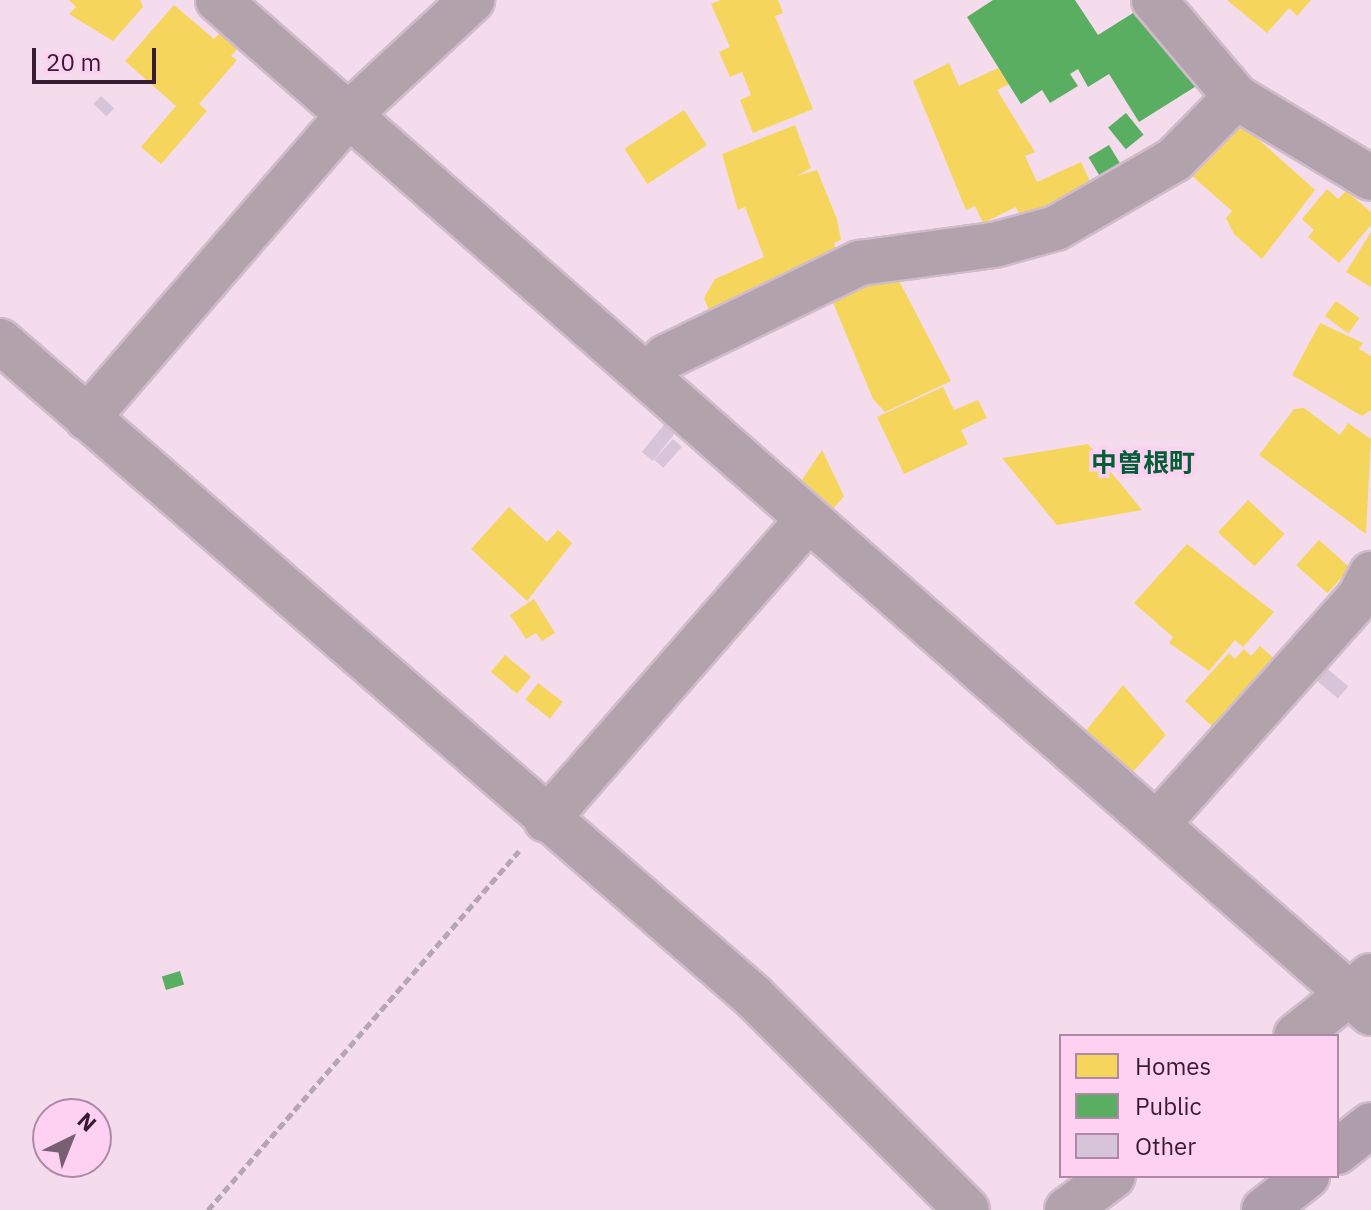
<!DOCTYPE html>
<meta charset="utf-8">
<style>
body{margin:0}
#map{position:relative;width:1371px;height:1210px;overflow:hidden;background:#f4dced;font-family:"IBM Plex Sans","Noto Sans JP",sans-serif}
div>[style]{position:absolute}
.homes>*{inset:0;background:#f6d55c;transform-origin:0 0}
.public>*{inset:0;background:#5aae61;transform-origin:0 0}
.building>*{inset:0;background:#d8c4d8;transform-origin:0 0}
.path>*{height:5px;margin-top:-2.5px;transform-origin:0;background:repeating-linear-gradient(90deg,#b6a6b2 0 8px,transparent 0 12px)}
.roads{filter:drop-shadow(2px 0 #d0bbca) drop-shadow(-2px 0 #d0bbca) drop-shadow(0 2px #d0bbca) drop-shadow(0 -2px #d0bbca)}
.minor>*{height:44px;margin:-22px;padding:0 22px;transform-origin:22px;border-radius:22px;background:#b1a2ac}
.highway>*{height:44px;margin:-22px;padding:0 22px;transform-origin:22px;border-radius:22px;background:#b09dac}
span{translate:-50% -50%;white-space:nowrap;text-align:center;line-height:1.15;-webkit-text-stroke:8px #fed1f2;paint-order:stroke}
.quarter-label{font-size:26px;color:#035d36;font-weight:700}
.legend{position:absolute;left:1059px;top:1034px;width:280px;height:144px;box-sizing:border-box;background:#fed1f2;border:2px solid #ae89a5;margin:0;padding:10px 14px;list-style:none;font-size:24px;color:#371c31}
.legend li{display:flex;align-items:center;gap:16px;height:40px}
.legend b{width:40px;border:2px solid #ae89a5}
.north{position:absolute;left:32px;top:1098px;width:80px;height:80px;box-sizing:border-box;background:#fed1f2;border:2px solid #ae89a5;border-radius:50%;rotate:43deg;font-size:22px;font-weight:700;line-height:32px;text-align:center;color:#371c31}
.north::after{content:'';display:block;margin:auto;width:28px;height:36px;background:#795f73;clip-path:polygon(50% 0,100% 100%,50% 72%,0 100%)}
.scale{position:absolute;left:32px;top:48px;width:124px;height:36px;box-sizing:border-box;border:4px solid #371c31;border-top:0;padding-left:10px;font-size:24px;line-height:28px;white-space:nowrap;color:#371c31;-webkit-text-stroke:6px #fed1f2;paint-order:stroke}
</style>
<div id="map">
<div class="homes">
<div style="clip-path:polygon(69px 0,140px 0,143px 7px,113px 41px,69px 14px,76px 7px)"></div>
<div style="clip-path:polygon(721px 0,778px 0,783px 13px,775px 16px,813px 109px,753px 133px,740px 100px,751px 95px,742px 72px,730px 77px,719px 52px,730px 47px,711px 4px)"></div>
<div style="clip-path:polygon(1227px 0,1311px 0,1297px 16px,1289px 8px,1267px 33px)"></div>
<div style="clip-path:polygon(174px 5px,214px 39px,224px 29px,241px 44px,231px 56px,237px 60px,199px 104px,207px 111px,161px 164px,141px 147px,176px 106px,125px 61px)"></div>
<div style="clip-path:polygon(949px 63px,959px 86px,998px 68px,1009px 84px,997px 90px,1035px 152px,1025px 156px,1037px 182px,1081px 162px,1096px 194px,1024px 224px,1016px 207px,983px 223px,975px 206px,966px 210px,913px 81px)"></div>
<div style="left:684px;top:110px;width:42px;height:71px;rotate:57deg"></div>
<div style="clip-path:polygon(1240px 123px,1315px 190px,1262px 259px,1234px 234px,1226px 218px,1232px 211px,1192px 176px)"></div>
<div style="clip-path:polygon(795px 125px,811px 168px,797px 176px,817px 170px,837px 219px,841px 240px,834px 243px,842px 264px,714px 323px,704px 298px,715px 279px,764px 257px,745px 207px,738px 210px,722px 154px)"></div>
<div style="clip-path:polygon(1327px 189px,1338px 199px,1346px 191px,1371px 212px,1371px 225px,1339px 263px,1308px 237px,1314px 230px,1302px 219px)"></div>
<div style="clip-path:polygon(1371px 232px,1371px 287px,1346px 272px)"></div>
<div style="clip-path:polygon(893px 269px,951px 381px,885px 412px,873px 399px,829px 293px)"></div>
<div style="left:1336px;top:301px;width:29px;height:19px;rotate:36deg"></div>
<div style="clip-path:polygon(1320px 323px,1363px 343px,1359px 349px,1371px 356px,1371px 410px,1362px 416px,1292px 375px)"></div>
<div style="clip-path:polygon(943px 387px,954px 410px,978px 400px,987px 418px,961px 430px,968px 444px,904px 474px,877px 417px)"></div>
<div style="clip-path:polygon(1304px 408px,1340px 435px,1348px 423px,1371px 439px,1366px 534px,1259px 455px,1294px 409px)"></div>
<div style="clip-path:polygon(1088px 444px,1142px 510px,1057px 525px,1002px 458px)"></div>
<div style="clip-path:polygon(822px 450px,844px 496px,827px 516px,796px 489px)"></div>
<div style="left:1248px;top:500px;width:50px;height:44px;rotate:43deg"></div>
<div style="clip-path:polygon(509px 507px,547px 542px,558px 530px,572px 543px,527px 601px,471px 549px)"></div>
<div style="left:1319px;top:540px;width:42px;height:34px;rotate:42deg"></div>
<div style="clip-path:polygon(1187px 544px,1274px 612px,1243px 647px,1235px 640px,1209px 671px,1169px 643px,1173px 637px,1134px 603px)"></div>
<div style="clip-path:polygon(534px 599px,555px 633px,542px 641px,536px 633px,526px 639px,510px 615px)"></div>
<div style="clip-path:polygon(1260px 646px,1277px 661px,1215px 729px,1185px 701px,1229px 653px,1235px 659px,1244px 649px,1251px 656px)"></div>
<div style="left:505px;top:655px;width:34px;height:22px;rotate:40deg"></div>
<div style="left:538px;top:683px;width:31px;height:21px;rotate:37deg"></div>
<div style="clip-path:polygon(1123px 685px,1166px 735px,1130px 775px,1084px 733px)"></div>
</div>
<div class="public">
<div style="clip-path:polygon(993px 0,1075px 0,1098px 35px,1141px 8px,1198px 85px,1139px 122px,1109px 74px,1088px 87px,1078px 69px,1070px 74px,1078px 86px,1050px 103px,1042px 90px,1021px 104px,967px 17px)"></div>
<div style="left:1126px;top:113px;width:28px;height:23px;rotate:51deg"></div>
<div style="left:1109px;top:145px;width:21px;height:24px;rotate:59deg"></div>
<div style="left:180px;top:971px;width:14px;height:19px;rotate:73deg"></div>
</div>
<div class="building">
<div style="left:101px;top:96px;width:18px;height:11px;rotate:43deg"></div>
<div style="left:667px;top:421px;width:14px;height:40px;rotate:39deg"></div>
<div style="left:673px;top:439px;width:12px;height:28px;rotate:42deg"></div>
<div style="left:1323px;top:665px;width:33px;height:16px;rotate:40deg"></div>
</div>
<div class="path">
<div style="left:208px;top:1210px;width:475px;rotate:-49.1deg"></div>
</div>
<div class="roads">
<div class="minor">
<div style="left:218px;top:0;width:1535px;rotate:41.3deg"></div>
<div style="left:1154px;top:0;width:127px;rotate:49.8deg"></div>
<div style="left:1236px;top:97px;width:157px;rotate:31deg"></div>
<div style="left:0;top:341px;width:999px;rotate:41.02deg"></div>
<div style="left:754px;top:997px;width:301px;rotate:45deg"></div>
<div style="left:648px;top:376px;width:26px;rotate:-47deg"></div>
<div style="left:666px;top:357px;width:216px;rotate:-25.9deg"></div>
<div style="left:860px;top:263px;width:135px;rotate:-7.7deg"></div>
<div style="left:994px;top:245px;width:64px;rotate:-15.3deg"></div>
<div style="left:1056px;top:228px;width:136px;rotate:-30deg"></div>
<div style="left:1174px;top:160px;width:88px;rotate:-45.5deg"></div>
<div style="left:87px;top:418px;width:401px;rotate:-49.2deg"></div>
<div style="left:349px;top:114px;width:168px;rotate:-42.8deg"></div>
<div style="left:546px;top:820px;width:397px;rotate:-48.9deg"></div>
<div style="left:1158px;top:823px;width:304px;rotate:-48.3deg"></div>
<div style="left:1360px;top:596px;width:25px;rotate:-63deg"></div>
<div style="left:1296px;top:1036px;width:96px;rotate:-38.7deg"></div>
<div style="left:1067px;top:1210px;width:57px;rotate:-36.5deg"></div>
</div>
<div class="highway">
<div style="left:1337px;top:1152px;width:43px;rotate:-38.5deg"></div>
<div style="left:1264px;top:1210px;width:55px;rotate:-38.3deg"></div>
</div>
</div>
<div class="quarter-label">
<span style="left:1143px;top:463px">中曽根町</span>
</div>
<ul class="legend">
<li><b style="height:22px;background:#f6d55c"></b>Homes</li>
<li><b style="height:22px;background:#5aae61"></b>Public</li>
<li><b style="height:22px;background:#d8c4d8"></b>Other</li>
</ul>
<div class="north">N</div>
<div class="scale">20 m</div>
</div>
